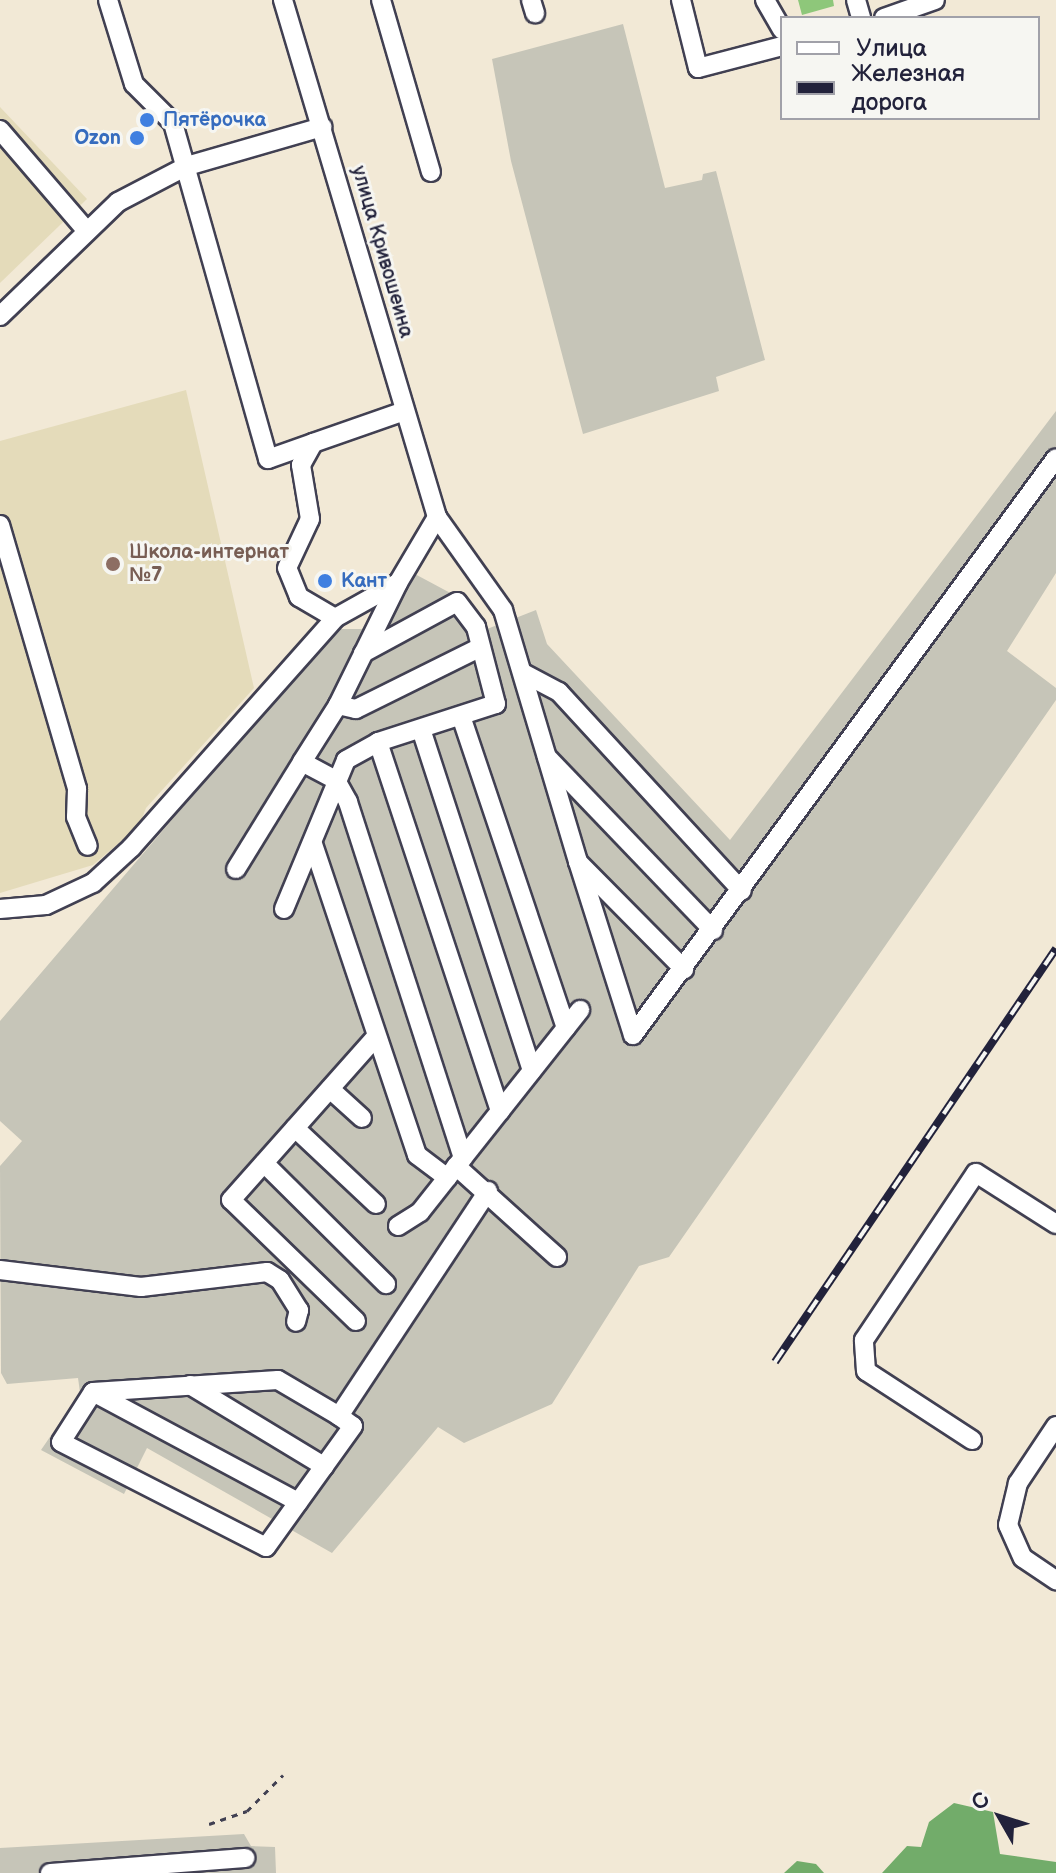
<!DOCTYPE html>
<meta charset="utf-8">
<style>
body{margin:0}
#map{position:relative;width:1056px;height:1873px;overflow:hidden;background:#f2e9d6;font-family:"Balsamiq Sans",sans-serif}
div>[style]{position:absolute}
.built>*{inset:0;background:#e4dbba}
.industrial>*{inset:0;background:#c6c5b8}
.green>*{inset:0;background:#8ec77a}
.forest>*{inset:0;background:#72ac6a}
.path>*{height:3px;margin-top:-1.5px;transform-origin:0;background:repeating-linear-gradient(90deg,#414052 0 6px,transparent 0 12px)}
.roads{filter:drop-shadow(2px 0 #414052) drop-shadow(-2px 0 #414052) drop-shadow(0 2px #414052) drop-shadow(0 -2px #414052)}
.minor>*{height:18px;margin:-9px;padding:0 9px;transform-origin:9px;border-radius:9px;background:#fff}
.rail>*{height:8px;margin-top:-4px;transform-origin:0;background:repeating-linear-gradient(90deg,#f6f6f2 0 15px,#22223b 0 30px);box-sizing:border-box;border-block:2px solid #22223b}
.dots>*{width:22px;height:22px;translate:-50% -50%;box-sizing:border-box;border:4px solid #f6f6f2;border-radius:50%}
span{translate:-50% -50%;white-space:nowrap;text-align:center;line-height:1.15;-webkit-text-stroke:6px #f6f6f2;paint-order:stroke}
.shop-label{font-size:20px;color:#366cbe;font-weight:700}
.left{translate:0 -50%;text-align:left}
.right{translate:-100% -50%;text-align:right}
.street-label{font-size:20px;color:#22223b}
.education-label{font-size:20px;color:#785e54;font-weight:700}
.legend{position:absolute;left:780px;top:16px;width:260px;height:104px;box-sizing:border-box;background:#f6f6f2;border:2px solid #a1a1a9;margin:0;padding:10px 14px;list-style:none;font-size:24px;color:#22223b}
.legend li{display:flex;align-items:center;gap:16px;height:40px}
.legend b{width:40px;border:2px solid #a1a1a9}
.north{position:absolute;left:960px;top:1777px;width:80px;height:80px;-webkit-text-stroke:6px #f6f6f2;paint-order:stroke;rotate:309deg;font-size:22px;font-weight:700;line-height:32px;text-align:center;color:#22223b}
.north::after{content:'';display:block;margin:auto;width:28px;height:36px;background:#22223b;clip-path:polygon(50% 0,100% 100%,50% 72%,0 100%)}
</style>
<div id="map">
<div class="built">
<div style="clip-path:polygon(0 107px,87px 199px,0 283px)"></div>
<div style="clip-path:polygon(186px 390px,254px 688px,146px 808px,139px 826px,93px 865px,0 893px,0 441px)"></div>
</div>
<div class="industrial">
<div style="clip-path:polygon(623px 24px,665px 188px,702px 180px,703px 174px,716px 171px,765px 360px,716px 377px,719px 391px,583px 434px,511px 161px,492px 59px)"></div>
<div style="clip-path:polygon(1056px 411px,1056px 573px,1007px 651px,1056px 688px,1056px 700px,669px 1257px,639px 1266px,552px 1404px,464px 1443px,438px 1427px,332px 1553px,147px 1448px,124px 1494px,41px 1450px,80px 1393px,79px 1385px,78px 1378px,7px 1384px,1px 1373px,0 1166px,22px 1141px,0 1121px,0 1021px,335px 629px,362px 629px,376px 607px,390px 614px,413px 573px,456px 596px,482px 631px,536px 610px,547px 644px,730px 840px)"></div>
<div style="clip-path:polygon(244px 1834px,251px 1846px,275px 1847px,276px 1873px,0 1873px,0 1848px)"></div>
</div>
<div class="green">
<div style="clip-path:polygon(798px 0,833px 0,834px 6px,802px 15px)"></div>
</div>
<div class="forest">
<div style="clip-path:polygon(954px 1803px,993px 1812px,1000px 1854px,1056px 1862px,1056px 1873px,882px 1873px,907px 1846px,921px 1847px,929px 1822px)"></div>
<div style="clip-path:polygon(797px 1861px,816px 1864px,824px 1873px,784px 1873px)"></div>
</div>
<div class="path">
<div style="left:209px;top:1824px;width:40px;rotate:-18.9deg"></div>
<div style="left:247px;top:1811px;width:51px;rotate:-45deg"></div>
</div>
<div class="roads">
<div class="minor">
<div style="left:108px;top:0;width:88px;rotate:72.8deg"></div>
<div style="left:134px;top:84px;width:55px;rotate:45deg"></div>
<div style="left:173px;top:123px;width:349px;rotate:74.2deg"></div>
<div style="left:268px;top:459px;width:48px;rotate:-19.6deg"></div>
<div style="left:283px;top:0;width:539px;rotate:73.41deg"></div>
<div style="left:437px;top:517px;width:114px;rotate:54.6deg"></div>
<div style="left:503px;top:610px;width:263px;rotate:73.4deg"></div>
<div style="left:381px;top:0;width:179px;rotate:73.8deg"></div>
<div style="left:531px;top:0;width:14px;rotate:73deg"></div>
<div style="left:681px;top:0;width:70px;rotate:76deg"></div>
<div style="left:698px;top:68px;width:87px;rotate:-14.7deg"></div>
<div style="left:765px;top:0;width:34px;rotate:60deg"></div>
<div style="left:856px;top:0;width:19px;rotate:74deg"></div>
<div style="left:884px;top:18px;width:54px;rotate:-19.4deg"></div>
<div style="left:0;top:130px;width:132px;rotate:49.3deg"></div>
<div style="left:0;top:316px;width:164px;rotate:-44deg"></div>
<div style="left:118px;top:202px;width:78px;rotate:-27.6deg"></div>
<div style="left:187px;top:166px;width:141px;rotate:-16.1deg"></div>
<div style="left:0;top:525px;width:275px;rotate:73.7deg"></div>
<div style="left:77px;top:789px;width:28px;rotate:92deg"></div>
<div style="left:76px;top:817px;width:31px;rotate:68deg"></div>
<div style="left:398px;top:583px;width:136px;rotate:116.2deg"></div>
<div style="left:338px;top:705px;width:67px;rotate:122.3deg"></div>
<div style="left:302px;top:762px;width:38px;rotate:28deg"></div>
<div style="left:336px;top:780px;width:25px;rotate:61deg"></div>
<div style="left:348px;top:802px;width:374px;rotate:72.1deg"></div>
<div style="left:335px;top:618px;width:42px;rotate:-149.7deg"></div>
<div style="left:299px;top:597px;width:31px;rotate:-112deg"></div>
<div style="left:287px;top:568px;width:54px;rotate:-64.9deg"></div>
<div style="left:310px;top:519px;width:55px;rotate:-99.5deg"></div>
<div style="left:301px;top:465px;width:25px;rotate:-61deg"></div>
<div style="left:313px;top:443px;width:97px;rotate:-19.2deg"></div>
<div style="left:523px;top:673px;width:41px;rotate:27.8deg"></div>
<div style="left:559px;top:692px;width:270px;rotate:47.4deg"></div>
<div style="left:338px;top:705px;width:18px;rotate:13deg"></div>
<div style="left:356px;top:709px;width:137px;rotate:-26.4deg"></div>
<div style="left:461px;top:716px;width:329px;rotate:71.4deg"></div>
<div style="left:421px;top:729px;width:359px;rotate:72deg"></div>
<div style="left:378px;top:742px;width:389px;rotate:71.7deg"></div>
<div style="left:547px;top:757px;width:240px;rotate:46.2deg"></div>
<div style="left:313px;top:844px;width:328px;rotate:71.5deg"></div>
<div style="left:417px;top:1155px;width:38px;rotate:37deg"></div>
<div style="left:236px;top:869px;width:126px;rotate:-58.3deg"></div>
<div style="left:0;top:909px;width:46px;rotate:-5deg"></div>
<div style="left:46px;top:905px;width:52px;rotate:-25.1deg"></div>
<div style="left:93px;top:883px;width:52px;rotate:-42.6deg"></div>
<div style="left:131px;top:848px;width:307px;rotate:-48.4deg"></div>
<div style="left:335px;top:618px;width:72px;rotate:-29.1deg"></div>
<div style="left:398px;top:583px;width:77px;rotate:-59.4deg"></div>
<div style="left:284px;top:909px;width:161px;rotate:-67.4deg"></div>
<div style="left:346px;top:760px;width:37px;rotate:-29deg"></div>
<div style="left:378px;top:742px;width:124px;rotate:-17.9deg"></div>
<div style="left:496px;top:704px;width:80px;rotate:-104.6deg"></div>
<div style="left:476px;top:627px;width:31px;rotate:-127deg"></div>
<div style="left:457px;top:602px;width:107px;rotate:151.5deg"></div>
<div style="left:633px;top:1035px;width:715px;rotate:-53.75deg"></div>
<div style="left:633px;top:1035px;width:182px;rotate:-107.6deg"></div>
<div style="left:578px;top:862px;width:151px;rotate:45.3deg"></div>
<div style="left:330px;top:1089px;width:43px;rotate:42.2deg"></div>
<div style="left:295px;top:1128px;width:111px;rotate:43.2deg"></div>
<div style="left:264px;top:1163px;width:172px;rotate:44.8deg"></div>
<div style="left:456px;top:1166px;width:136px;rotate:42deg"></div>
<div style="left:398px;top:1226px;width:26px;rotate:-32deg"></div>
<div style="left:420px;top:1212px;width:258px;rotate:-51.6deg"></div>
<div style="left:0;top:1270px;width:142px;rotate:6.9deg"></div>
<div style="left:141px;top:1287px;width:127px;rotate:-6.8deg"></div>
<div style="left:267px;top:1272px;width:15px;rotate:32deg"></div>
<div style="left:280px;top:1280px;width:36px;rotate:58deg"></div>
<div style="left:299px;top:1310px;width:12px;rotate:104deg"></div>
<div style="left:356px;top:1321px;width:174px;rotate:-135.9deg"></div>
<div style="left:231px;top:1200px;width:217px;rotate:-48.4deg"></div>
<div style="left:190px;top:1385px;width:157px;rotate:31.2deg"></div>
<div style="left:93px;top:1392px;width:233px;rotate:28.2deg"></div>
<div style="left:339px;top:1416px;width:17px;rotate:36deg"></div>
<div style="left:353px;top:1426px;width:149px;rotate:125.7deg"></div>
<div style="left:266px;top:1547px;width:230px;rotate:-152.9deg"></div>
<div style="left:61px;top:1442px;width:59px;rotate:-57.4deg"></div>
<div style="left:93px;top:1392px;width:185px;rotate:-3.7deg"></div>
<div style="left:278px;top:1380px;width:71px;rotate:30.5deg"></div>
<div style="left:339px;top:1416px;width:270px;rotate:-56.5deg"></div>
<div style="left:1056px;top:1426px;width:69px;rotate:123.7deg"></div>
<div style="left:1018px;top:1483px;width:43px;rotate:103.4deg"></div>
<div style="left:1008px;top:1525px;width:36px;rotate:66deg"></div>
<div style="left:1023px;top:1558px;width:40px;rotate:34deg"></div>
<div style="left:972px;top:1440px;width:126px;rotate:-146.9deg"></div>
<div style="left:866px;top:1371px;width:31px;rotate:-94deg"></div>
<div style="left:864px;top:1340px;width:201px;rotate:-56.2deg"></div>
<div style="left:976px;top:1173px;width:95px;rotate:32.5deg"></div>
<div style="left:50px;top:1873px;width:196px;rotate:-4.4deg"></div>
</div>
</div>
<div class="rail">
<div style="left:775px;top:1362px;width:500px;rotate:-55.8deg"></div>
</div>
<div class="dots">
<div style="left:147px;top:120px;background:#3f7fe0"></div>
<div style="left:137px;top:138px;background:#3f7fe0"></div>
<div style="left:113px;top:564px;background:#8d6e63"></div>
<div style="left:325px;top:581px;background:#3f7fe0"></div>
</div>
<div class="shop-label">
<span class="left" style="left:163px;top:120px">Пятёрочка</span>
<span class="right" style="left:121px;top:138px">Ozon</span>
<span class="left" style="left:341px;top:581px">Кант</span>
</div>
<div class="street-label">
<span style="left:382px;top:252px;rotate:74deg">улица Кривошеина</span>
</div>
<div class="education-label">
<span class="left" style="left:129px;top:564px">Школа-интернат<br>№7</span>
</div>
<ul class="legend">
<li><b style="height:10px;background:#fff"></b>Улица</li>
<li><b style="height:10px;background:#22223b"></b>Железная дорога</li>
</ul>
<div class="north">С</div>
</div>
